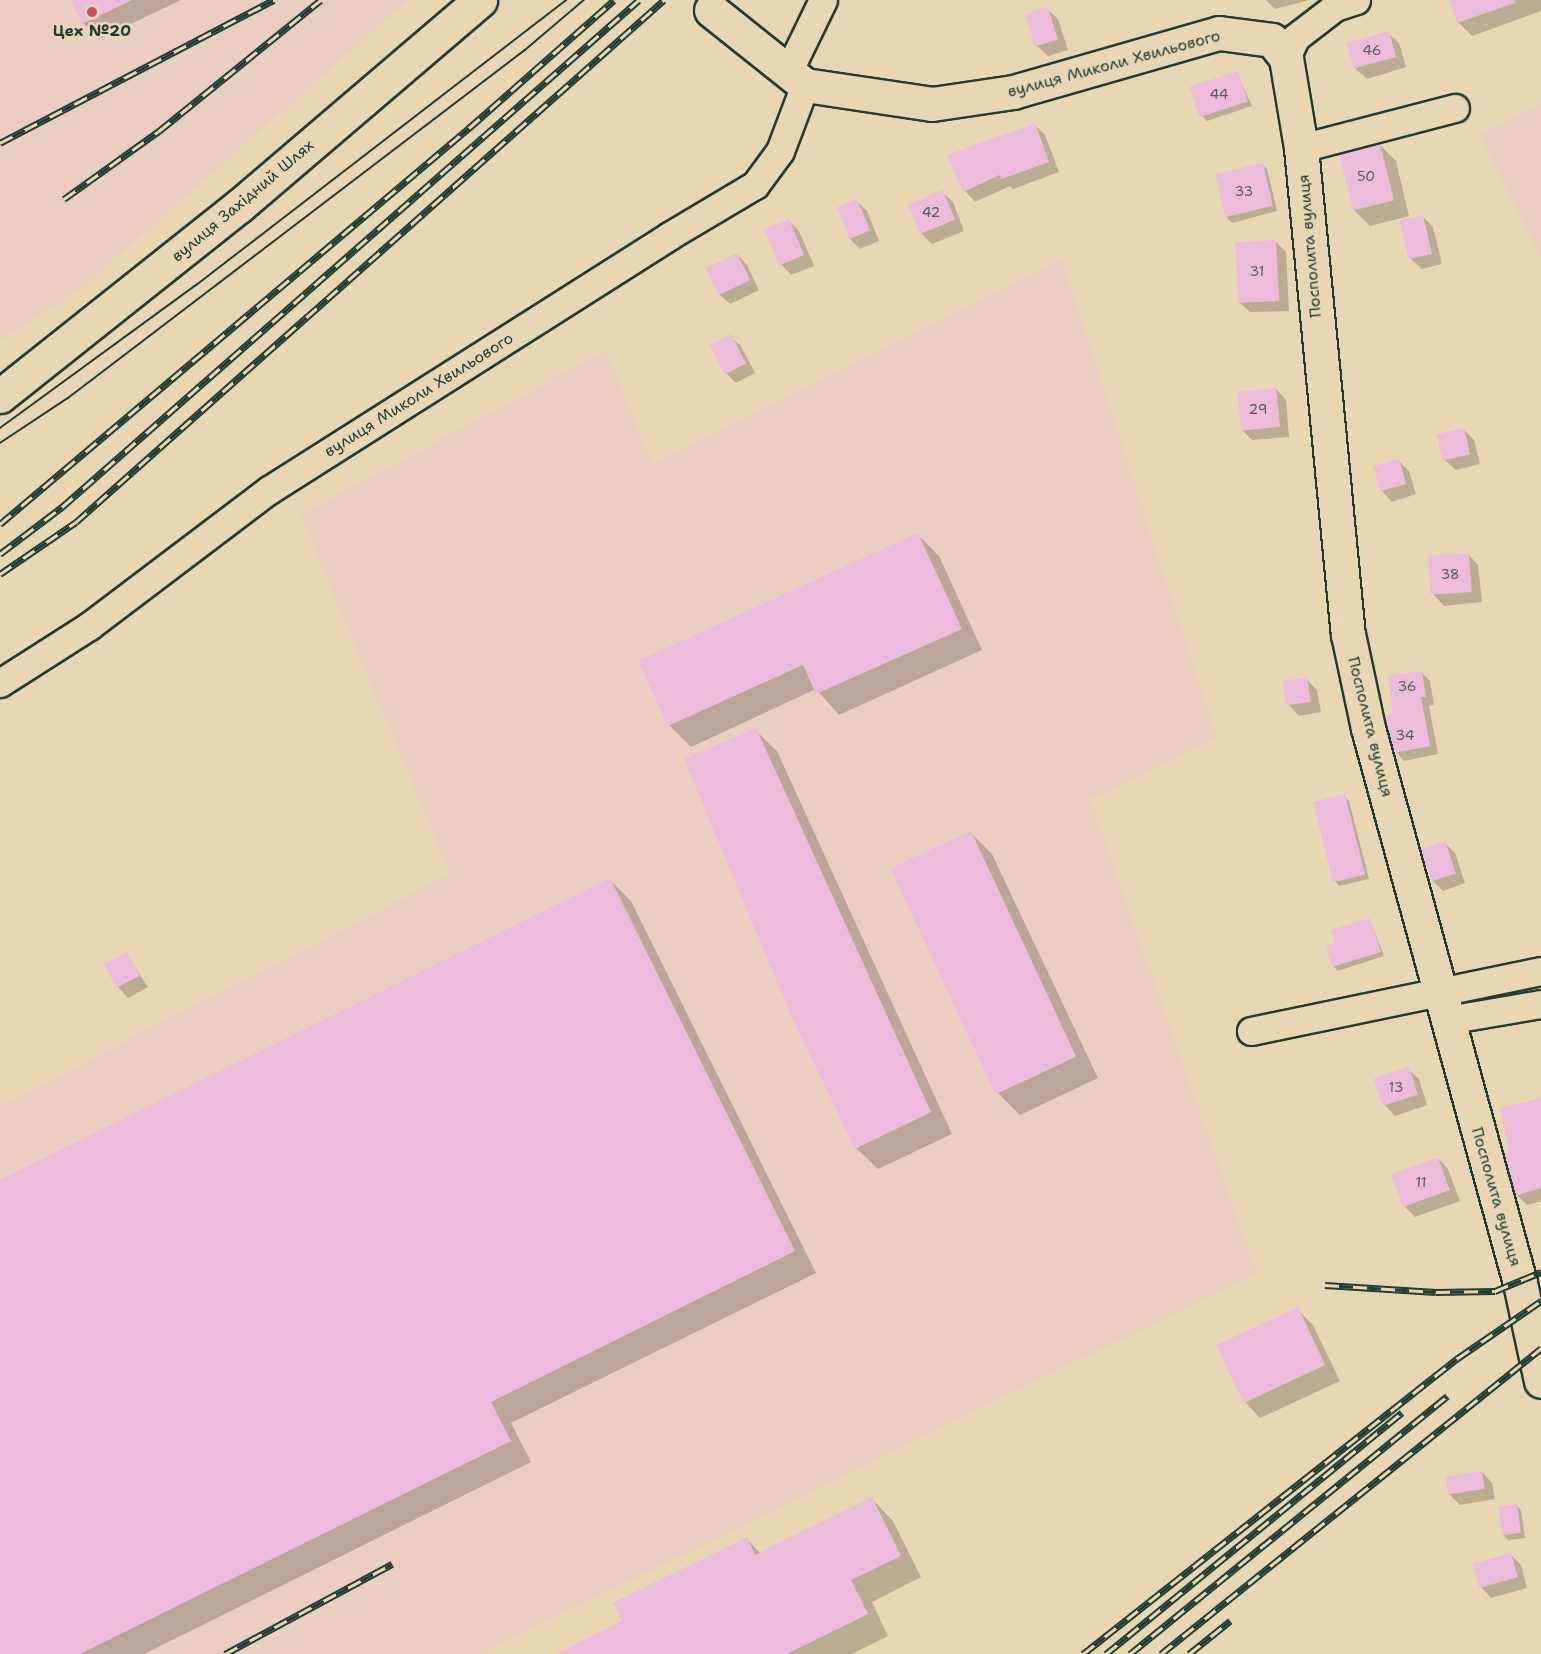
<!DOCTYPE html>
<meta charset="utf-8">
<style>
body{margin:0}
#map{position:relative;width:1541px;height:1654px;overflow:hidden;background:#e9d7b4;font-family:"Shantell Sans",sans-serif}
div>[style]{position:absolute}
.built>*{inset:0;background:#eacfc0}
.shadow>*{inset:0;background:#0003}
.building>*{inset:0;background:#edbcdc;transform-origin:0 0}
.roads{filter:drop-shadow(2px 0 #1f3d34) drop-shadow(-2px 0 #1f3d34) drop-shadow(0 2px #1f3d34) drop-shadow(0 -2px #1f3d34)}
.minor>*{height:27px;margin:-13.5px;padding:0 13.5px;transform-origin:13.5px;border-radius:13.5px;background:#e9d7b4}
.highway>*{height:33px;margin:-16.5px;padding:0 16.5px;transform-origin:16.5px;border-radius:16.5px;background:#e9d7b4}
.tram>*{height:1.5px;margin:-0.75px;padding:0 0.75px;transform-origin:0.75px;border-radius:0.75px;background:#1f3d34}
.rail>*{height:7px;margin-top:-3.5px;transform-origin:0;background:repeating-linear-gradient(90deg,#e9d7b4 0 14px,#1f3d34 0 28px);box-sizing:border-box;border-block:2px solid #1f3d34}
.dots>*{width:16px;height:16px;translate:-50% -50%;box-sizing:border-box;border:3px solid #e9d7b4;border-radius:50%}
span{translate:-50% -50%;white-space:nowrap;text-align:center;line-height:1.15;-webkit-text-stroke:5px #e9d7b4;paint-order:stroke}
.number-label{font-size:14px;color:#525d5e}
.number-label span{-webkit-text-stroke-width:0}
.poi-label{font-size:16px;color:#1f3d34;font-weight:700}
.street-label{font-size:16px;color:#1f3d34}
</style>
<div id="map">
<div class="built">
<div style="clip-path:polygon(0 0,409px 0,82px 288px,0 341px)"></div>
<div style="clip-path:polygon(1541px 104px,1541px 259px,1479px 135px)"></div>
<div style="clip-path:polygon(1062px 259px,1217px 738px,1090px 799px,1257px 1273px,481px 1654px,0 1654px,0 1106px,450px 874px,300px 515px,606px 351px,653px 463px)"></div>
</div>
<div class="shadow">
<div style="clip-path:polygon(72px 0,181px 0,99px 39px,83px 23px)"></div>
<div style="clip-path:polygon(1266px 0,1309px 0,1275px 9px)"></div>
<div style="clip-path:polygon(1450px 0,1541px 0,1541px 11px,1472px 36px,1458px 22px)"></div>
<div style="clip-path:polygon(1047px 9px,1058px 19px,1068px 50px,1048px 56px,1037px 46px,1027px 16px)"></div>
<div style="clip-path:polygon(1388px 33px,1399px 43px,1406px 67px,1367px 79px,1356px 69px)"></div>
<div style="clip-path:polygon(1237px 73px,1252px 106px,1207px 121px,1202px 116px)"></div>
<div style="clip-path:polygon(1035px 125px,1045px 135px,1059px 172px,1013px 189px,1010px 186px,975px 202px,965px 191px,949px 156px)"></div>
<div style="clip-path:polygon(1380px 145px,1396px 161px,1409px 216px,1370px 226px,1354px 210px)"></div>
<div style="clip-path:polygon(1262px 165px,1267px 169px,1277px 211px,1232px 223px,1227px 218px)"></div>
<div style="clip-path:polygon(942px 192px,953px 202px,964px 231px,932px 244px,921px 233px)"></div>
<div style="clip-path:polygon(857px 201px,867px 211px,879px 241px,860px 249px,849px 238px)"></div>
<div style="clip-path:polygon(1423px 217px,1433px 227px,1442px 264px,1422px 269px,1411px 259px)"></div>
<div style="clip-path:polygon(789px 221px,799px 231px,814px 266px,791px 275px,781px 264px,766px 230px)"></div>
<div style="clip-path:polygon(1276px 242px,1286px 252px,1289px 311px,1250px 312px,1239px 302px)"></div>
<div style="clip-path:polygon(737px 254px,747px 265px,759px 290px,730px 304px,719px 294px)"></div>
<div style="clip-path:polygon(730px 336px,741px 346px,755px 373px,736px 383px,726px 373px)"></div>
<div style="clip-path:polygon(1276px 389px,1286px 400px,1289px 437px,1252px 440px,1242px 430px)"></div>
<div style="clip-path:polygon(1463px 429px,1474px 440px,1480px 464px,1456px 470px,1445px 460px)"></div>
<div style="clip-path:polygon(1398px 460px,1409px 471px,1416px 494px,1392px 502px,1382px 491px)"></div>
<div style="clip-path:polygon(918px 535px,939px 556px,982px 650px,839px 715px,816px 689px,691px 747px,669px 725px)"></div>
<div style="clip-path:polygon(1468px 554px,1478px 565px,1482px 602px,1444px 606px,1434px 595px)"></div>
<div style="clip-path:polygon(1422px 673px,1430px 681px,1434px 705px,1429px 706px,1438px 754px,1404px 761px,1396px 752px,1395px 714px)"></div>
<div style="clip-path:polygon(1306px 679px,1317px 690px,1321px 712px,1299px 716px,1289px 705px)"></div>
<div style="clip-path:polygon(755px 730px,777px 751px,952px 1134px,878px 1169px,856px 1148px)"></div>
<div style="clip-path:polygon(1344px 796px,1349px 801px,1369px 879px,1339px 886px,1335px 881px)"></div>
<div style="clip-path:polygon(971px 833px,992px 854px,1098px 1078px,1020px 1115px,999px 1094px,893px 870px)"></div>
<div style="clip-path:polygon(1445px 843px,1455px 853px,1465px 883px,1443px 891px,1432px 880px)"></div>
<div style="clip-path:polygon(610px 880px,631px 901px,816px 1273px,511px 1423px,531px 1462px,144px 1654px,0 1654px,0 1182px)"></div>
<div style="clip-path:polygon(1370px 920px,1384px 956px,1338px 971px,1333px 966px,1337px 944px)"></div>
<div style="clip-path:polygon(126px 954px,148px 987px,128px 998px,118px 987px)"></div>
<div style="clip-path:polygon(1408px 1069px,1419px 1079px,1427px 1105px,1395px 1116px,1385px 1105px)"></div>
<div style="clip-path:polygon(1541px 1100px,1541px 1201px,1527px 1205px,1517px 1195px,1511px 1152px)"></div>
<div style="clip-path:polygon(1438px 1158px,1448px 1169px,1460px 1201px,1415px 1217px,1405px 1207px)"></div>
<div style="clip-path:polygon(1297px 1309px,1313px 1325px,1340px 1381px,1260px 1418px,1245px 1402px)"></div>
<div style="clip-path:polygon(1482px 1472px,1492px 1483px,1495px 1499px,1460px 1505px,1449px 1494px)"></div>
<div style="clip-path:polygon(872px 1499px,893px 1521px,921px 1577px,872px 1602px,888px 1636px,852px 1654px,558px 1654px,624px 1622px,747px 1539px,761px 1554px)"></div>
<div style="clip-path:polygon(1516px 1505px,1521px 1510px,1525px 1538px,1509px 1540px,1504px 1536px)"></div>
<div style="clip-path:polygon(1510px 1554px,1521px 1565px,1527px 1588px,1491px 1598px,1481px 1587px)"></div>
</div>
<div class="building">
<div style="clip-path:polygon(71px 0,132px 0,82px 24px)"></div>
<div style="clip-path:polygon(1449px 0,1514px 0,1515px 3px,1457px 23px)"></div>
<div style="left:1048px;top:7px;width:34px;height:24px;rotate:73deg"></div>
<div style="left:1389px;top:31px;width:27px;height:44px;rotate:75deg"></div>
<div style="left:1238px;top:71px;width:32px;height:51px;rotate:72deg"></div>
<div style="clip-path:polygon(1035px 123px,1049px 162px,1001px 179px,1000px 175px,963px 192px,947px 155px)"></div>
<div style="left:1380px;top:144px;width:58px;height:42px;rotate:76deg"></div>
<div style="left:1263px;top:163px;width:44px;height:49px;rotate:77deg"></div>
<div style="left:943px;top:190px;width:32px;height:38px;rotate:68deg"></div>
<div style="left:857px;top:199px;width:34px;height:22px;rotate:67deg"></div>
<div style="left:1423px;top:215px;width:40px;height:24px;rotate:77deg"></div>
<div style="left:789px;top:219px;width:39px;height:27px;rotate:67deg"></div>
<div style="left:1276px;top:240px;width:61px;height:41px;rotate:87deg"></div>
<div style="left:737px;top:253px;width:30px;height:35px;rotate:64deg"></div>
<div style="left:731px;top:334px;width:33px;height:24px;rotate:63deg"></div>
<div style="left:1276px;top:388px;width:39px;height:39px;rotate:84deg"></div>
<div style="left:1464px;top:428px;width:27px;height:28px;rotate:77deg"></div>
<div style="left:1399px;top:459px;width:26px;height:27px;rotate:74deg"></div>
<div style="clip-path:polygon(918px 533px,962px 629px,816px 694px,803px 665px,668px 726px,638px 661px)"></div>
<div style="left:1469px;top:553px;width:39px;height:41px;rotate:86deg"></div>
<div style="clip-path:polygon(1422px 671px,1426px 697px,1421px 697px,1430px 746px,1394px 753px,1384px 715px,1393px 713px,1388px 676px)"></div>
<div style="left:1307px;top:677px;width:25px;height:25px;rotate:81deg"></div>
<div style="clip-path:polygon(756px 728px,931px 1112px,855px 1149px,790px 1013px,684px 759px)"></div>
<div style="left:1345px;top:794px;width:83px;height:33px;rotate:76deg"></div>
<div style="left:971px;top:831px;width:249px;height:89px;rotate:65deg"></div>
<div style="left:1445px;top:841px;width:34px;height:25px;rotate:71deg"></div>
<div style="clip-path:polygon(610px 878px,795px 1251px,491px 1402px,511px 1441px,80px 1654px,0 1654px,0 1180px)"></div>
<div style="clip-path:polygon(1370px 918px,1381px 952px,1332px 967px,1326px 946px,1335px 943px,1331px 930px)"></div>
<div style="left:127px;top:952px;width:27px;height:26px;rotate:63deg"></div>
<div style="left:1409px;top:1067px;width:29px;height:37px;rotate:72deg"></div>
<div style="clip-path:polygon(1541px 1098px,1541px 1188px,1515px 1196px,1504px 1153px,1509px 1151px,1500px 1108px)"></div>
<div style="left:1438px;top:1157px;width:35px;height:50px;rotate:70deg"></div>
<div style="left:1298px;top:1307px;width:64px;height:90px;rotate:65deg"></div>
<div style="left:1482px;top:1471px;width:18px;height:37px;rotate:81deg"></div>
<div style="clip-path:polygon(872px 1497px,901px 1556px,851px 1580px,868px 1614px,787px 1654px,555px 1654px,622px 1621px,613px 1603px,747px 1537px,755px 1555px)"></div>
<div style="left:1517px;top:1504px;width:29px;height:19px;rotate:82deg"></div>
<div style="left:1511px;top:1553px;width:25px;height:40px;rotate:74deg"></div>
</div>
<div class="roads">
<div class="minor">
<div style="left:1286px;top:58px;width:23px;rotate:-65deg"></div>
<div style="left:1296px;top:37px;width:49px;rotate:-37.6deg"></div>
<div style="left:1335px;top:7px;width:22px;rotate:-18deg"></div>
<div style="left:788px;top:72px;width:80px;rotate:-64.1deg"></div>
<div style="left:1301px;top:148px;width:159px;rotate:-14.6deg"></div>
<div style="left:0;top:683px;width:106px;rotate:-32.6deg"></div>
<div style="left:89px;top:626px;width:226px;rotate:-37.1deg"></div>
<div style="left:269px;top:490px;width:474px;rotate:-32.4deg"></div>
<div style="left:669px;top:236px;width:100px;rotate:-30.7deg"></div>
<div style="left:755px;top:185px;width:42px;rotate:-53.7deg"></div>
<div style="left:780px;top:151px;width:71px;rotate:-69.3deg"></div>
<div style="left:1447px;top:1020px;width:95px;rotate:-9.7deg"></div>
<div style="left:1251px;top:1031px;width:296px;rotate:-11.7deg"></div>
</div>
<div class="highway">
<div style="left:711px;top:10px;width:120px;rotate:38.6deg"></div>
<div style="left:805px;top:85px;width:128px;rotate:8.5deg"></div>
<div style="left:932px;top:104px;width:82px;rotate:-8.4deg"></div>
<div style="left:1013px;top:92px;width:214px;rotate:-16deg"></div>
<div style="left:1219px;top:33px;width:53px;rotate:7.5deg"></div>
<div style="left:1272px;top:40px;width:23px;rotate:52deg"></div>
<div style="left:1286px;top:58px;width:91px;rotate:80.5deg"></div>
<div style="left:1301px;top:148px;width:488px;rotate:84.5deg"></div>
<div style="left:1348px;top:634px;width:96px;rotate:78deg"></div>
<div style="left:1368px;top:728px;width:575px;rotate:74.68deg"></div>
<div style="left:1520px;top:1283px;width:100px;rotate:77.9deg"></div>
<div style="left:0;top:396px;width:305px;rotate:-38.5deg"></div>
<div style="left:239px;top:206px;width:317px;rotate:-40.5deg"></div>
</div>
</div>
<div class="tram">
<div style="left:0;top:428px;width:241px;rotate:-36.1deg"></div>
<div style="left:195px;top:286px;width:469px;rotate:-37.6deg"></div>
<div style="left:0;top:443px;width:82px;rotate:-33.5deg"></div>
<div style="left:68px;top:398px;width:574px;rotate:-37.29deg"></div>
<div style="left:525px;top:50px;width:77px;rotate:-40.3deg"></div>
</div>
<div class="rail">
<div style="left:0;top:143px;width:309px;rotate:-27.6deg"></div>
<div style="left:64px;top:199px;width:117px;rotate:-35.6deg"></div>
<div style="left:159px;top:131px;width:208px;rotate:-39deg"></div>
<div style="left:0;top:524px;width:614px;rotate:-40.18deg"></div>
<div style="left:469px;top:128px;width:193px;rotate:-41.4deg"></div>
<div style="left:0;top:554px;width:78px;rotate:-37.2deg"></div>
<div style="left:62px;top:507px;width:768px;rotate:-41.31deg"></div>
<div style="left:0;top:574px;width:92px;rotate:-34.4deg"></div>
<div style="left:76px;top:522px;width:786px;rotate:-41.6deg"></div>
<div style="left:1325px;top:1285px;width:111px;rotate:3.6deg"></div>
<div style="left:1436px;top:1292px;width:59px;rotate:-1deg"></div>
<div style="left:1495px;top:1291px;width:50px;rotate:-22.4deg"></div>
<div style="left:225px;top:1654px;width:190px;rotate:-28.3deg"></div>
<div style="left:1083px;top:1654px;width:478px;rotate:-38.3deg"></div>
<div style="left:1458px;top:1358px;width:101px;rotate:-34.5deg"></div>
<div style="left:1106px;top:1654px;width:382px;rotate:-39.2deg"></div>
<div style="left:1130px;top:1654px;width:409px;rotate:-39.1deg"></div>
<div style="left:1161px;top:1654px;width:488px;rotate:-38.8deg"></div>
<div style="left:1189px;top:1654px;width:53px;rotate:-38.8deg"></div>
</div>
<div class="dots">
<div style="left:92px;top:12px;background:#d1495b"></div>
</div>
<div class="number-label">
<span style="left:1372px;top:50px">46</span>
<span style="left:1219px;top:94px">44</span>
<span style="left:1366px;top:176px">50</span>
<span style="left:1244px;top:191px">33</span>
<span style="left:931px;top:212px">42</span>
<span style="left:1257px;top:271px">31</span>
<span style="left:1258px;top:409px">29</span>
<span style="left:1450px;top:574px">38</span>
<span style="left:1407px;top:686px">36</span>
<span style="left:1405px;top:735px">34</span>
<span style="left:1396px;top:1087px">13</span>
<span style="left:1421px;top:1182px">11</span>
</div>
<div class="poi-label">
<span style="left:92px;top:31px">Цех №20</span>
</div>
<div class="street-label">
<span style="left:1114px;top:64px;rotate:-15deg">вулиця Миколи Хвильового</span>
<span style="left:243px;top:201px;rotate:-40deg">вулиця Західний Шлях</span>
<span style="left:1310px;top:246px;rotate:-95deg">Посполита вулиця</span>
<span style="left:419px;top:395px;rotate:-32deg">вулиця Миколи Хвильового</span>
<span style="left:1370px;top:727px;rotate:76deg">Посполита вулиця</span>
<span style="left:1496px;top:1197px;rotate:74deg">Посполита вулиця</span>
</div>
</div>
